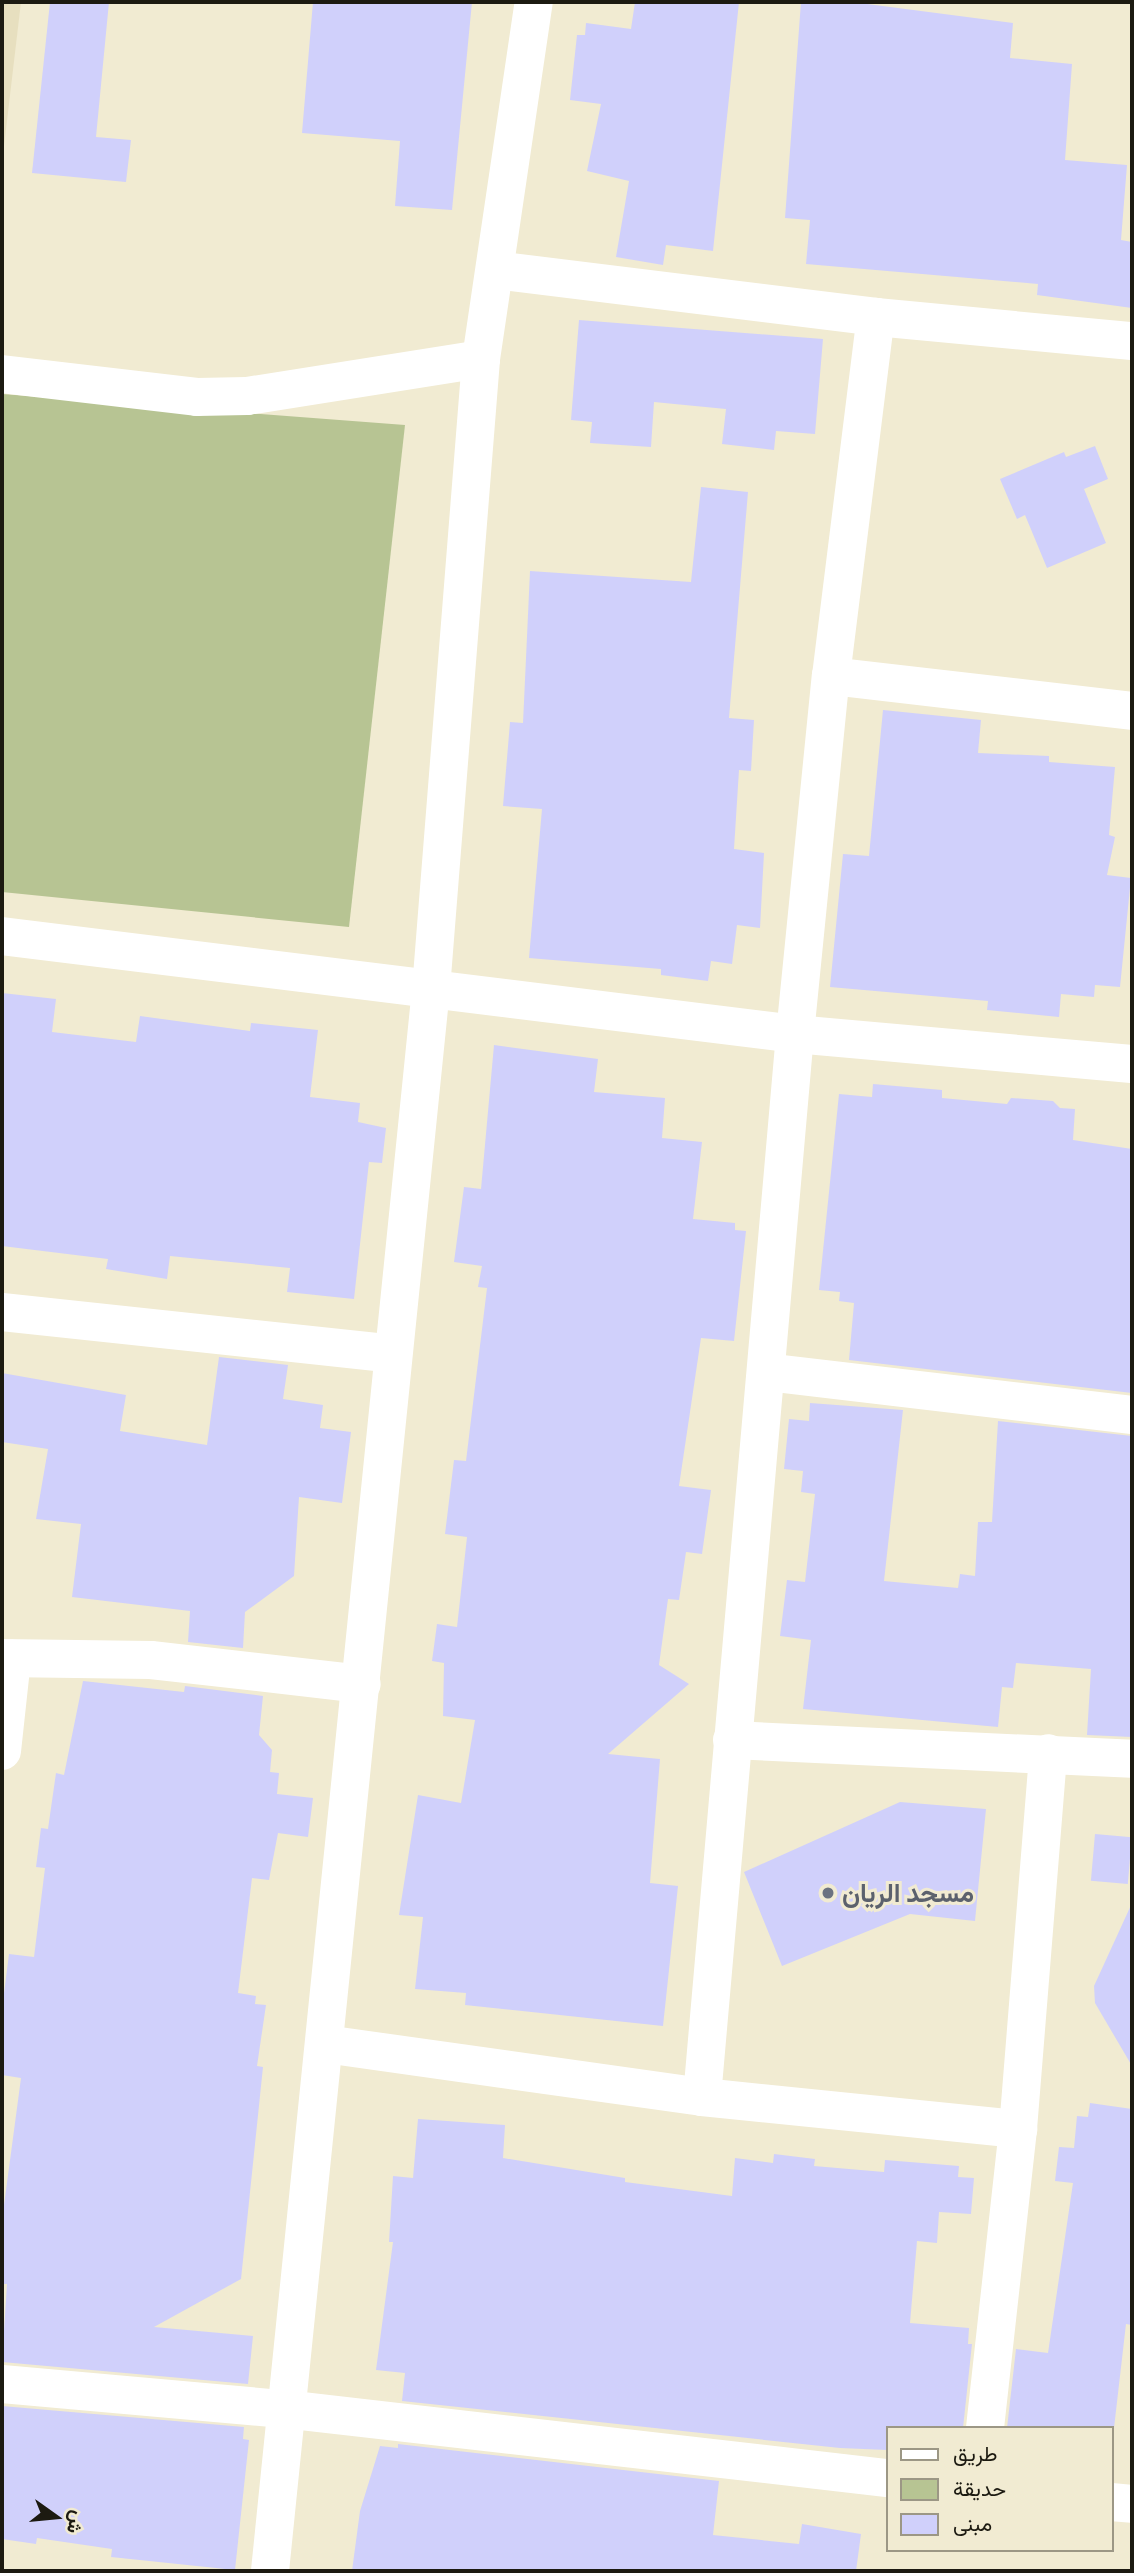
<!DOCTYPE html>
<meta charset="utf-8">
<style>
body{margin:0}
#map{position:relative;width:1134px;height:2573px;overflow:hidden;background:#f1ebd2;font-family:"Titillium Web",Vazirmatn,sans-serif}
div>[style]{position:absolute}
.built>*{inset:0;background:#e7dfbf}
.green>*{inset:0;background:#b7c493}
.building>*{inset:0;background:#d0d0fb;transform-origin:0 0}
.street>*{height:38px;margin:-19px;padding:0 19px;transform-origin:19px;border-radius:19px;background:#fff}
.dots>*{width:19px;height:19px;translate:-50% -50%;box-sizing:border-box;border:4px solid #f1ebd2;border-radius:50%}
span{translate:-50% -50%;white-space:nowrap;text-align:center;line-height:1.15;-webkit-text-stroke:6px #f1ebd2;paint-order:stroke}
.worship-label{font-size:26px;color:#5b616d;font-weight:700}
.left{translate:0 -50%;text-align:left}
.frame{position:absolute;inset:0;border:4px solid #1c1a11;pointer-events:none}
.legend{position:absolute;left:886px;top:2426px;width:228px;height:126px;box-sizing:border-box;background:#f1ebd2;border:2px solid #9c9785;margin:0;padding:9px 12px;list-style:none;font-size:21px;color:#1c1a11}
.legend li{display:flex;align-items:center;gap:14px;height:35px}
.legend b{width:35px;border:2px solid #9c9785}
.north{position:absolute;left:21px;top:2482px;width:70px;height:70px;-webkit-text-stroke:5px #f1ebd2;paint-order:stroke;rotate:105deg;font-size:19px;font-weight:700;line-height:28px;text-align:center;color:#1c1a11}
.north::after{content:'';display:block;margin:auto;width:24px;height:32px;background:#1c1a11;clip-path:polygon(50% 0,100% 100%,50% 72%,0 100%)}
</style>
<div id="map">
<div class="built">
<div style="clip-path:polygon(2px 2px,21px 2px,2px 163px)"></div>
</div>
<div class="green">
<div style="clip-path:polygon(2px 394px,405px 425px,349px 927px,2px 892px)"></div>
</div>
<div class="building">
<div style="clip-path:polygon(50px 2px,109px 2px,96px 137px,131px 140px,126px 182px,32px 173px)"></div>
<div style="clip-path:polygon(313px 2px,472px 2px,452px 210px,395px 206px,400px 141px,302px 133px)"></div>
<div style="clip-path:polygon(635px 2px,739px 2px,713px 251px,666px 245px,663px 265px,616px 257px,629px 181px,587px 171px,601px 104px,570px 100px,577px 35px,585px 35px,586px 23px,631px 29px)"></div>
<div style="clip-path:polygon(801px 2px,852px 2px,1013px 23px,1010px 58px,1072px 64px,1065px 160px,1127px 165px,1121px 240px,1132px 242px,1132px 308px,1037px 295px,1038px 284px,806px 264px,810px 220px,785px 218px)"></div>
<div style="clip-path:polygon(579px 320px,823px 339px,815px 434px,776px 431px,774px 450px,722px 444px,726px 409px,654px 402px,651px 447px,590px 443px,592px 422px,571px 420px)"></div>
<div style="clip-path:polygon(1095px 446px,1108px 479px,1084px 489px,1106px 543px,1047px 568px,1025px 515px,1017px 519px,1000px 479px,1064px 452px,1066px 457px)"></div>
<div style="clip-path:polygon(701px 487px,748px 492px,729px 718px,754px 720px,751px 771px,739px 770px,734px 849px,764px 853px,760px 928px,737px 925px,732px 964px,711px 961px,708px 981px,661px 975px,661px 969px,529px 958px,542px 809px,503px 806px,510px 722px,523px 723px,530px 571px,691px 582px)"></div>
<div style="clip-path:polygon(883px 710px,981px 720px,978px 753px,1049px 756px,1049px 762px,1115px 767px,1109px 835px,1115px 837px,1107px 875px,1131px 878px,1120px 987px,1095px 985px,1094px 997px,1061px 994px,1059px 1017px,987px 1010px,988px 1001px,830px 987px,843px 854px,869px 856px)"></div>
<div style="clip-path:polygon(2px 993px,56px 999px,52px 1032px,136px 1042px,140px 1016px,250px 1031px,251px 1023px,318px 1030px,310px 1097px,360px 1103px,358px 1122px,386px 1128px,382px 1163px,369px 1162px,354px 1299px,287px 1292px,290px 1268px,170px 1256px,167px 1279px,106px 1269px,108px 1259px,2px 1246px)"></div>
<div style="clip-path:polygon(494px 1045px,598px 1059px,594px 1092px,665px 1098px,662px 1138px,702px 1142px,693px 1219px,735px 1223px,735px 1230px,746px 1231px,734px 1341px,701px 1338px,679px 1486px,711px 1490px,702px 1554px,686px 1552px,679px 1600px,668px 1599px,659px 1665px,689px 1684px,608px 1754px,660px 1759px,650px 1883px,678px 1886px,663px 2026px,465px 2005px,466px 1993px,415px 1989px,423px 1917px,399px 1915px,418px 1795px,461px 1803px,475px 1720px,443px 1716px,444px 1663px,432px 1661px,437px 1624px,457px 1627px,467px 1537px,445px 1534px,454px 1460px,466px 1461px,487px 1288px,478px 1287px,482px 1266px,454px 1262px,464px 1187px,481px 1189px)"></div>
<div style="clip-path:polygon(873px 1084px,942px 1090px,942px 1098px,1007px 1104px,1011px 1098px,1053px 1101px,1060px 1108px,1075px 1109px,1073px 1140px,1132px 1149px,1132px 1393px,849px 1360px,854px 1303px,839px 1301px,840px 1292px,819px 1290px,839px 1094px,872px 1097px)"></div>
<div style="clip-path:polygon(219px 1357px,288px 1365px,283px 1399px,323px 1405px,320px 1428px,351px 1432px,342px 1503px,299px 1497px,294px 1576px,245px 1612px,243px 1648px,188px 1642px,190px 1611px,72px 1597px,81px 1524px,36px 1519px,48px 1449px,2px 1442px,2px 1373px,126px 1395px,120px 1431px,207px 1445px)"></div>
<div style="clip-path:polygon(810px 1403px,903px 1410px,884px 1581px,958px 1588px,960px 1574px,975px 1576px,978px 1522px,992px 1522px,998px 1421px,1132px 1436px,1132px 1737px,1087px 1735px,1091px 1669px,1016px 1663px,1013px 1688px,1002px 1687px,998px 1727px,803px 1709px,811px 1640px,780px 1636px,787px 1580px,805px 1582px,815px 1494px,801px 1492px,803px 1471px,784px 1469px,789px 1419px,809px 1421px)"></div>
<div style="clip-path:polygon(83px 1681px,184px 1692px,185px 1686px,263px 1696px,259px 1735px,272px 1750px,270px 1772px,279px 1773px,277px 1794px,313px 1798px,308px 1837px,278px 1833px,269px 1880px,252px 1878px,238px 1993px,256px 1996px,255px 2004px,266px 2005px,257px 2066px,263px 2067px,241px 2279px,154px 2327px,253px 2336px,248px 2384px,2px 2362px,7px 2284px,2px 2284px,2px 2220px,21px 2078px,2px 2075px,2px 2009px,9px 1954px,34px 1957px,45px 1868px,36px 1867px,41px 1828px,48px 1829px,56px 1773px,64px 1775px)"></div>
<div style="clip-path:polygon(900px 1802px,986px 1809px,975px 1921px,910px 1914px,782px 1966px,744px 1872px)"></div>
<div style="left:1095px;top:1834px;width:37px;height:47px;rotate:5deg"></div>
<div style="clip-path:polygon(1132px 1903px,1132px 2066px,1095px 2003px,1094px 1986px)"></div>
<div style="clip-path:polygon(1090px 2103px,1132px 2109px,1132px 2325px,1126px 2324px,1114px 2428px,1007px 2428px,1016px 2349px,1048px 2353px,1073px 2183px,1055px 2181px,1059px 2147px,1074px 2148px,1077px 2116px,1088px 2117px)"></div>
<div style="clip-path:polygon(418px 2119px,505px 2125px,503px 2158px,625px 2178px,625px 2182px,732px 2196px,735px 2158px,773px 2163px,774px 2154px,815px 2159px,814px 2166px,884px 2172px,885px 2160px,959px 2166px,958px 2177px,974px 2178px,971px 2214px,939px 2212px,937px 2243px,917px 2241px,910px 2323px,969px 2328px,968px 2344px,972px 2344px,963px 2428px,887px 2428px,887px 2450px,840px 2448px,402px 2401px,405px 2373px,376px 2370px,393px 2242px,389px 2242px,393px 2176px,413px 2178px)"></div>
<div style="clip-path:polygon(2px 2406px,244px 2427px,243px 2439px,249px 2440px,235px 2570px,111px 2557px,112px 2549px,37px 2538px,36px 2544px,2px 2539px)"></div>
<div style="clip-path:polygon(398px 2444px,719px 2481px,713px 2535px,799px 2544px,802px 2524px,861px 2534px,856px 2571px,352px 2571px,360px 2511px,380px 2446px,398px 2448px)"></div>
</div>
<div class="street">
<div style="left:495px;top:270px;width:384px;rotate:7deg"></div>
<div style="left:876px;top:317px;width:257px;rotate:5.4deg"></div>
<div style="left:2px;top:374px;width:196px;rotate:6.7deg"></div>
<div style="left:197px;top:397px;width:50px;rotate:-1.1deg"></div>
<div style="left:247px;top:396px;width:237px;rotate:-9deg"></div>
<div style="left:831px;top:676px;width:303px;rotate:6.6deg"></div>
<div style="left:2px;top:936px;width:799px;rotate:7.04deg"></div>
<div style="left:795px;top:1034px;width:338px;rotate:5.1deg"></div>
<div style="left:2px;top:1312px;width:393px;rotate:6.1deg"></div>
<div style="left:766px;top:1372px;width:369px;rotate:6.7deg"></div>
<div style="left:2px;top:1658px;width:149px;rotate:0.8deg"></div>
<div style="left:151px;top:1660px;width:212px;rotate:6.5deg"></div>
<div style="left:732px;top:1740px;width:400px;rotate:2.7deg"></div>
<div style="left:2px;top:1751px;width:93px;rotate:-83.8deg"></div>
<div style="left:325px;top:2044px;width:381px;rotate:8deg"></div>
<div style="left:702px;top:2097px;width:318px;rotate:5.8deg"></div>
<div style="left:702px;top:2097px;width:1067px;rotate:-85deg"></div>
<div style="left:795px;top:1034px;width:360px;rotate:-84.3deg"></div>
<div style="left:831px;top:676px;width:362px;rotate:-82.9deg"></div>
<div style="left:2px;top:2384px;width:283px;rotate:5.1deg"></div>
<div style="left:284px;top:2409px;width:607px;rotate:6.53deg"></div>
<div style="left:985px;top:2428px;width:301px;rotate:-83.7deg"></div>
<div style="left:1018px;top:2129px;width:377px;rotate:-85.4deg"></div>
<div style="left:1111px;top:2502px;width:21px;rotate:5deg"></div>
<div style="left:270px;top:2571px;width:1590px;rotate:-84.19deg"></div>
<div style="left:431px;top:989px;width:632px;rotate:-85.46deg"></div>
<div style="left:481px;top:359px;width:361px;rotate:-81.6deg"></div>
</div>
<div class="dots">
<div style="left:828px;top:1893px;background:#6b7280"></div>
</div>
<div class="worship-label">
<span class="left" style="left:842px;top:1893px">مسجد الريان</span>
</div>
<div class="frame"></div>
<ul class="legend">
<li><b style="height:9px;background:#fff"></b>طريق</li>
<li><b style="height:19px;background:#b7c493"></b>حديقة</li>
<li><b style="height:19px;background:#d0d0fb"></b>مبنى</li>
</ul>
<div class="north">ش</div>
</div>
